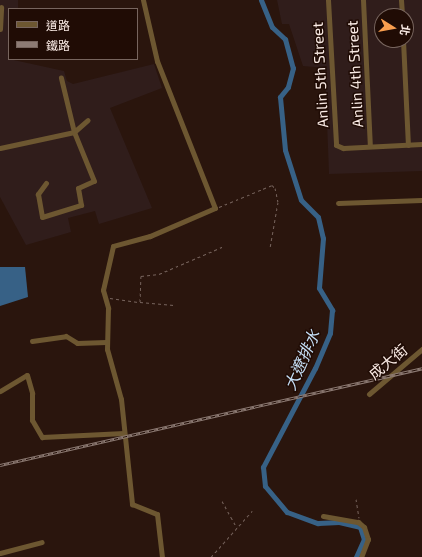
<!DOCTYPE html>
<meta charset="utf-8">
<style>
body{margin:0}
#map{position:relative;width:422px;height:557px;overflow:hidden;background:#2a150d;font-family:"Exo 2","Noto Sans TC",sans-serif}
div>[style]{position:absolute}
.industrial>*{inset:0;background:#301d1b}
.water>*{inset:0;background:#376186}
.canal>*{height:5px;margin:-2.5px;padding:0 2.5px;transform-origin:2.5px;border-radius:2.5px;background:#376186}
.path>*{height:1px;margin-top:-0.5px;transform-origin:0;background:repeating-linear-gradient(90deg,#76635c 0 3px,transparent 0 6px)}
.minor>*{height:5px;margin:-2.5px;padding:0 2.5px;transform-origin:2.5px;border-radius:2.5px;background:#6d5731}
.rail>*{height:3px;margin-top:-1.5px;transform-origin:0;background:repeating-linear-gradient(90deg,#200c05 0 4.5px,#8d7b74 0 9px);box-sizing:border-box;border-block:1px solid #8d7b74}
span{translate:-50% -50%;white-space:nowrap;text-align:center;line-height:1.15;-webkit-text-stroke:3px #200c05;paint-order:stroke}
.street-label{font-size:15px;color:#f9eae4}
.water-label{font-size:16px;color:#c4ddf4;font-style:italic}
.legend{position:absolute;left:8px;top:8px;width:130px;height:52px;box-sizing:border-box;background:#200c05;border:1px solid #77655e;margin:0;padding:5px 7px;list-style:none;font-size:12px;color:#f9eae4}
.legend li{display:flex;align-items:center;gap:8px;height:20px}
.legend b{width:20px;border:1px solid #77655e}
.north{position:absolute;left:374px;top:8px;width:40px;height:40px;box-sizing:border-box;background:#200c05;border:1px solid #77655e;border-radius:50%;rotate:101deg;font-size:11px;font-weight:700;line-height:16px;text-align:center;color:#f9eae4}
.north::after{content:'';display:block;margin:auto;width:14px;height:18px;background:#fa9f4f;clip-path:polygon(50% 0,100% 100%,50% 72%,0 100%)}
</style>
<div id="map">
<div class="industrial">
<div style="clip-path:polygon(0 0,18px 0,18px 9px,9px 9px,9px 59px,64px 71px,67px 81px,73px 84px,154px 64px,162px 88px,110px 108px,152px 208px,99px 224px,95px 211px,68px 218px,71px 232px,26px 245px,0 197px)"></div>
<div style="clip-path:polygon(evenodd,277px 0,422px 0,422px 171px,329px 174px,325px 68px,303px 66px,289px 24px,282px 24px,277px 0,382px 16px,406px 16px,406px 40px,382px 40px,382px 16px)"></div>
</div>
<div class="water">
<div style="clip-path:polygon(0 267px,25px 267px,28px 297px,0 306px)"></div>
</div>
<div class="canal">
<div style="left:261px;top:0;width:29px;rotate:68deg"></div>
<div style="left:272px;top:27px;width:18px;rotate:43deg"></div>
<div style="left:285px;top:39px;width:30px;rotate:75deg"></div>
<div style="left:293px;top:68px;width:20px;rotate:105deg"></div>
<div style="left:288px;top:87px;width:13px;rotate:129deg"></div>
<div style="left:280px;top:97px;width:53px;rotate:84.6deg"></div>
<div style="left:285px;top:150px;width:52px;rotate:72.3deg"></div>
<div style="left:301px;top:200px;width:24px;rotate:45deg"></div>
<div style="left:318px;top:217px;width:22px;rotate:77deg"></div>
<div style="left:323px;top:238px;width:50px;rotate:94.6deg"></div>
<div style="left:319px;top:288px;width:26px;rotate:59deg"></div>
<div style="left:332px;top:310px;width:23px;rotate:95deg"></div>
<div style="left:330px;top:333px;width:38px;rotate:113deg"></div>
<div style="left:315px;top:368px;width:112px;rotate:117.7deg"></div>
<div style="left:263px;top:467px;width:19px;rotate:84deg"></div>
<div style="left:265px;top:486px;width:34px;rotate:50deg"></div>
<div style="left:287px;top:512px;width:33px;rotate:20deg"></div>
<div style="left:318px;top:523px;width:21px;rotate:-3deg"></div>
<div style="left:339px;top:522px;width:22px;rotate:13deg"></div>
<div style="left:360px;top:527px;width:13px;rotate:72deg"></div>
<div style="left:364px;top:539px;width:20px;rotate:114deg"></div>
</div>
<div class="path">
<div style="left:219px;top:207px;width:57px;rotate:-22.5deg"></div>
<div style="left:272px;top:185px;width:4px;rotate:45deg"></div>
<div style="left:275px;top:188px;width:14px;rotate:78deg"></div>
<div style="left:278px;top:202px;width:47px;rotate:99.9deg"></div>
<div style="left:110px;top:298px;width:30px;rotate:8deg"></div>
<div style="left:140px;top:302px;width:26px;rotate:-88deg"></div>
<div style="left:141px;top:276px;width:18px;rotate:-6deg"></div>
<div style="left:159px;top:274px;width:69px;rotate:-23.2deg"></div>
<div style="left:140px;top:302px;width:34px;rotate:5deg"></div>
<div style="left:356px;top:499px;width:19px;rotate:81deg"></div>
<div style="left:222px;top:501px;width:31px;rotate:61deg"></div>
<div style="left:211px;top:557px;width:62px;rotate:-48.3deg"></div>
</div>
<div class="minor">
<div style="left:143px;top:0;width:63px;rotate:77.1deg"></div>
<div style="left:157px;top:61px;width:158px;rotate:68.5deg"></div>
<div style="left:215px;top:208px;width:71px;rotate:156.7deg"></div>
<div style="left:150px;top:236px;width:38px;rotate:165deg"></div>
<div style="left:113px;top:246px;width:45px;rotate:102.8deg"></div>
<div style="left:103px;top:290px;width:19px;rotate:74deg"></div>
<div style="left:108px;top:308px;width:41px;rotate:91.4deg"></div>
<div style="left:107px;top:349px;width:52px;rotate:74.4deg"></div>
<div style="left:121px;top:399px;width:106px;rotate:84deg"></div>
<div style="left:132px;top:504px;width:27px;rotate:22deg"></div>
<div style="left:157px;top:514px;width:43px;rotate:83.4deg"></div>
<div style="left:328px;top:0;width:145px;rotate:86.8deg"></div>
<div style="left:336px;top:145px;width:8px;rotate:23deg"></div>
<div style="left:343px;top:148px;width:79px;rotate:-2.9deg"></div>
<div style="left:363px;top:0;width:146px;rotate:87.3deg"></div>
<div style="left:401px;top:0;width:16px;rotate:86deg"></div>
<div style="left:0;top:29px;width:22px;rotate:-87deg"></div>
<div style="left:403px;top:40px;width:105px;rotate:87.3deg"></div>
<div style="left:0;top:148px;width:76px;rotate:-12.2deg"></div>
<div style="left:74px;top:132px;width:18px;rotate:-41deg"></div>
<div style="left:46px;top:183px;width:14px;rotate:126deg"></div>
<div style="left:38px;top:194px;width:23px;rotate:80deg"></div>
<div style="left:42px;top:217px;width:41px;rotate:-17.1deg"></div>
<div style="left:81px;top:205px;width:17px;rotate:-100deg"></div>
<div style="left:78px;top:188px;width:17px;rotate:-24deg"></div>
<div style="left:94px;top:181px;width:53px;rotate:-112.2deg"></div>
<div style="left:74px;top:132px;width:56px;rotate:-103.5deg"></div>
<div style="left:338px;top:203px;width:84px;rotate:-2deg"></div>
<div style="left:32px;top:341px;width:34px;rotate:-8deg"></div>
<div style="left:66px;top:336px;width:13px;rotate:32deg"></div>
<div style="left:77px;top:343px;width:29px;rotate:-2deg"></div>
<div style="left:0;top:391px;width:31px;rotate:-31deg"></div>
<div style="left:27px;top:375px;width:19px;rotate:74deg"></div>
<div style="left:32px;top:393px;width:27px;rotate:90deg"></div>
<div style="left:32px;top:420px;width:20px;rotate:60deg"></div>
<div style="left:42px;top:437px;width:82px;rotate:-2.8deg"></div>
<div style="left:369px;top:394px;width:70px;rotate:-40.3deg"></div>
<div style="left:323px;top:516px;width:36px;rotate:10deg"></div>
<div style="left:358px;top:522px;width:8px;rotate:40deg"></div>
<div style="left:364px;top:527px;width:13px;rotate:72deg"></div>
<div style="left:368px;top:539px;width:19px;rotate:111deg"></div>
<div style="left:0;top:553px;width:43px;rotate:-14.7deg"></div>
</div>
<div class="rail">
<div style="left:0;top:465px;width:433px;rotate:-12.9deg"></div>
</div>
<div class="street-label">
<span style="left:355px;top:74px;rotate:-93deg">Anlin 4th Street</span>
<span style="left:320px;top:75px;rotate:-93deg">Anlin 5th Street</span>
<span style="left:388px;top:362px;rotate:-40deg">成大街</span>
</div>
<div class="water-label">
<span style="left:302px;top:360px;rotate:-66deg">大遼排水</span>
</div>
<ul class="legend">
<li><b style="height:5px;background:#6d5731"></b>道路</li>
<li><b style="height:5px;background:#8d7b74"></b>鐵路</li>
</ul>
<div class="north">北</div>
</div>
